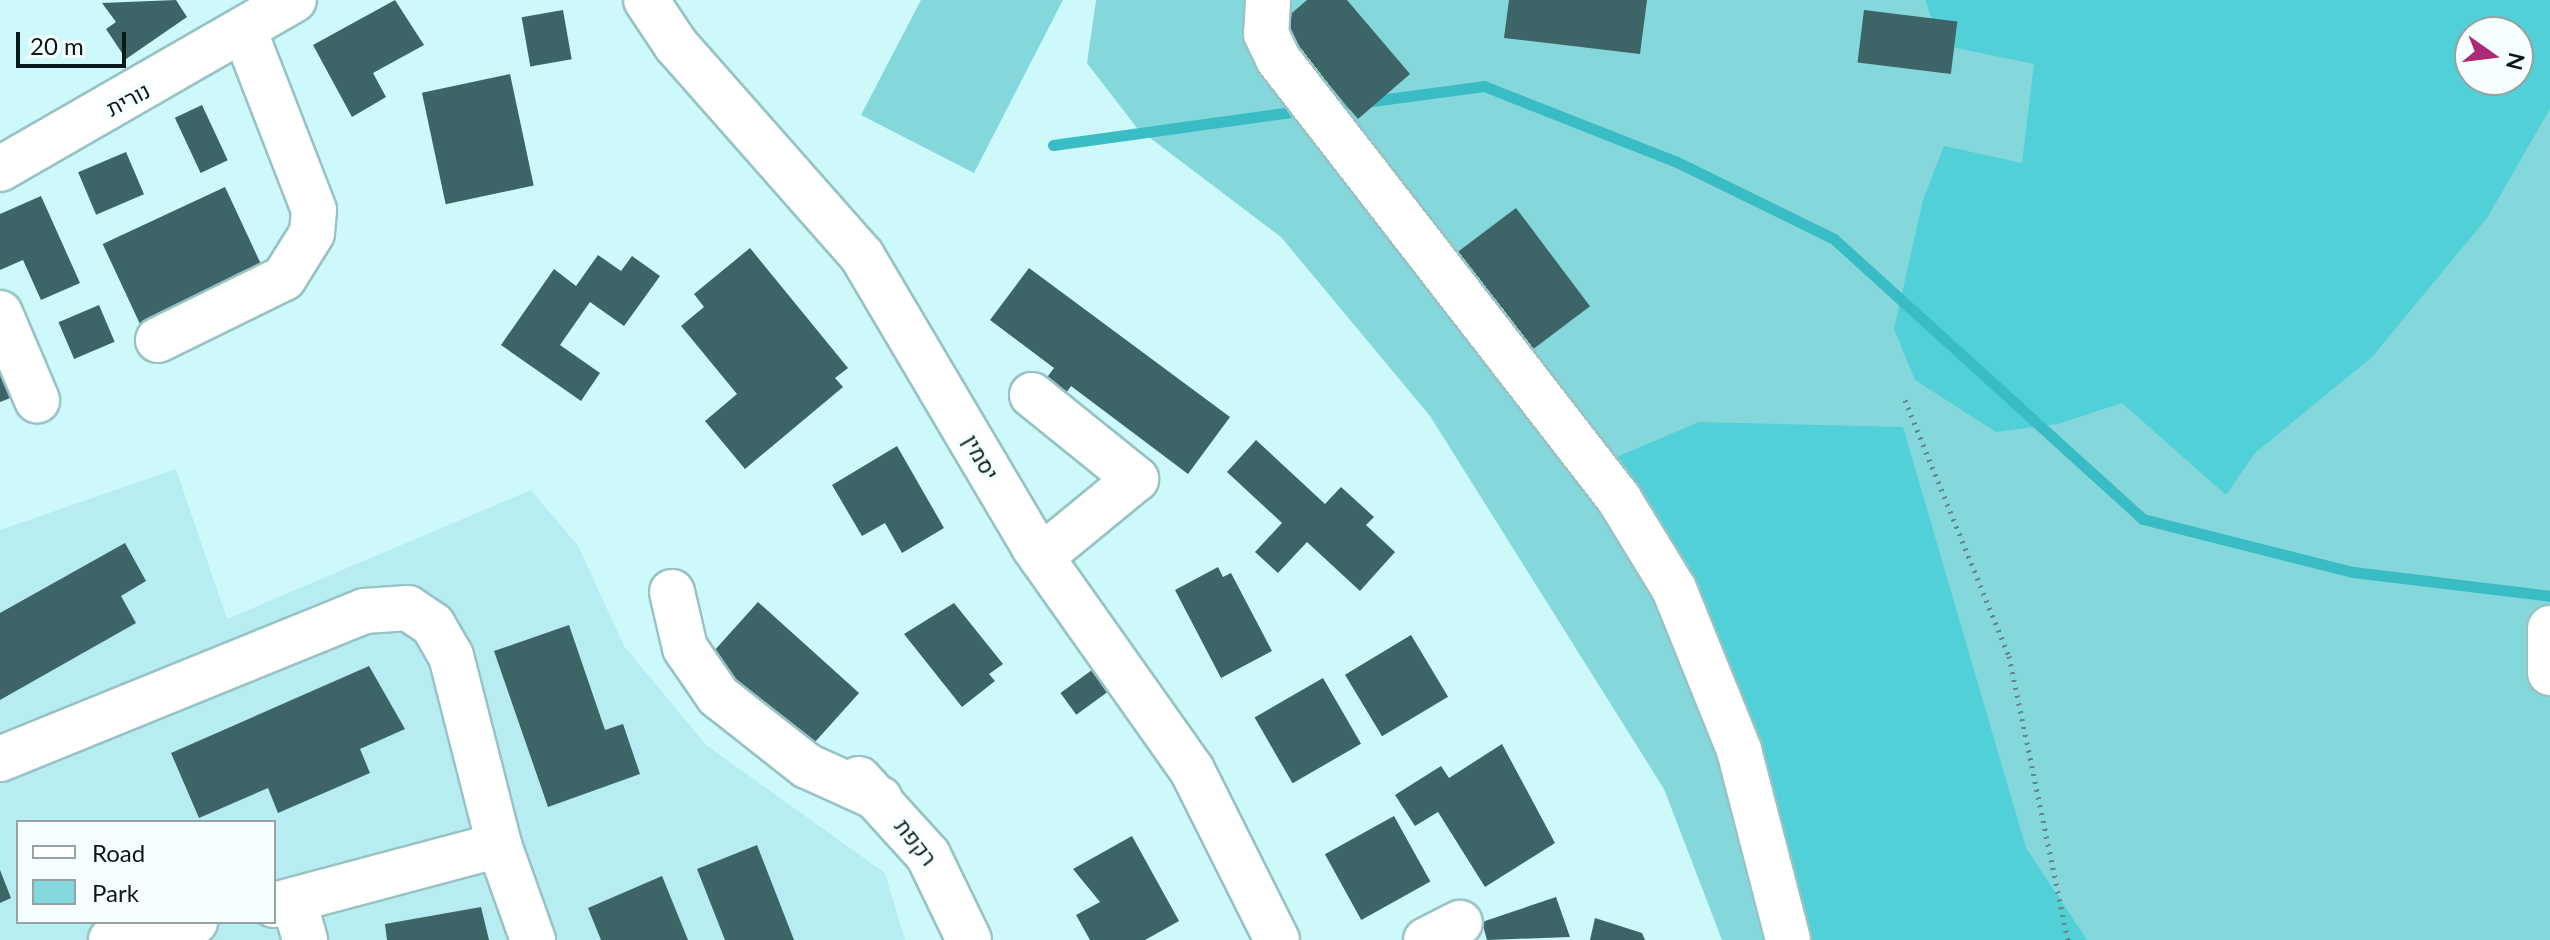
<!DOCTYPE html>
<meta charset="utf-8">
<style>
body{margin:0}
#map{position:relative;width:2550px;height:940px;overflow:hidden;background:#cdf9fb;font-family:Lato,Heebo,sans-serif}
div>[style]{position:absolute}
.built>*{inset:0;background:#b7edf0}
.green>*{inset:0;background:#84d7db}
.forest>*{inset:0;background:#52d0d7}
.stream>*{height:11px;margin:-5.5px;padding:0 5.5px;transform-origin:5.5px;border-radius:5.5px;background:#39bcc3}
.building>*{inset:0;background:#3d6466;transform-origin:0 0}
.path>*{height:5px;margin-top:-2.5px;transform-origin:0;background:repeating-linear-gradient(90deg,#678587 0 2px,transparent 0 8px)}
.roads{filter:drop-shadow(2px 0 #98c3c5) drop-shadow(-2px 0 #98c3c5) drop-shadow(0 2px #98c3c5) drop-shadow(0 -2px #98c3c5)}
.minor>*{height:44px;margin:-22px;padding:0 22px;transform-origin:22px;border-radius:22px;background:#fff}
span{translate:-50% -50%;white-space:nowrap;text-align:center;line-height:1.15;-webkit-text-stroke:8px #f6feff;paint-order:stroke}
.street-label{font-size:22px;color:#08191a}
.legend{position:absolute;left:16px;top:820px;width:260px;height:104px;box-sizing:border-box;background:#f6feff;border:2px solid #97a2a3;margin:0;padding:10px 14px;list-style:none;font-size:24px;color:#08191a}
.legend li{display:flex;align-items:center;gap:16px;height:40px}
.legend b{width:40px;border:2px solid #97a2a3}
.north{position:absolute;left:2454px;top:16px;width:80px;height:80px;box-sizing:border-box;background:#f6feff;border:2px solid #97a2a3;border-radius:50%;rotate:104deg;font-size:22px;font-weight:700;line-height:32px;text-align:center;color:#08191a}
.north::after{content:'';display:block;margin:auto;width:28px;height:36px;background:#ad2b76;clip-path:polygon(50% 0,100% 100%,50% 72%,0 100%)}
.scale{position:absolute;left:16px;top:32px;width:110px;height:36px;box-sizing:border-box;border:4px solid #08191a;border-top:0;padding-left:10px;font-size:24px;line-height:28px;white-space:nowrap;color:#08191a;-webkit-text-stroke:6px #f6feff;paint-order:stroke}
</style>
<div id="map">
<div class="built">
<div style="clip-path:polygon(evenodd,176px 469px,227px 619px,531px 490px,578px 546px,624px 646px,706px 745px,885px 873px,905px 940px,0 940px,0 530px,176px 469px,18px 822px,274px 822px,274px 922px,18px 922px,18px 822px)"></div>
</div>
<div class="green">
<div style="clip-path:polygon(921px 0,1063px 0,974px 173px,861px 115px)"></div>
<div style="clip-path:polygon(evenodd,1096px 0,2550px 0,2550px 940px,1722px 940px,1664px 789px,1430px 416px,1281px 237px,1137px 128px,1087px 63px,1096px 0,2470px 32px,2518px 32px,2518px 80px,2470px 80px,2470px 32px)"></div>
</div>
<div class="forest">
<div style="clip-path:polygon(evenodd,1925px 0,2550px 0,2550px 109px,2487px 218px,2372px 357px,2255px 453px,2226px 495px,2122px 403px,2058px 424px,1996px 432px,1915px 380px,1894px 329px,1923px 200px,1944px 146px,2022px 163px,2034px 64px,1942px 45px,1925px 0,2470px 32px,2518px 32px,2518px 80px,2470px 80px,2470px 32px)"></div>
<div style="clip-path:polygon(1699px 422px,1903px 427px,2026px 848px,2087px 940px,1795px 940px,1724px 707px,1591px 468px)"></div>
</div>
<div class="stream">
<div style="left:1327px;top:107px;width:158px;rotate:-7.6deg"></div>
<div style="left:1484px;top:86px;width:207px;rotate:21.5deg"></div>
<div style="left:1677px;top:162px;width:175px;rotate:26.1deg"></div>
<div style="left:1834px;top:239px;width:417px;rotate:42.2deg"></div>
<div style="left:2143px;top:519px;width:217px;rotate:14.2deg"></div>
<div style="left:2353px;top:572px;width:198px;rotate:6.9deg"></div>
<div style="left:1053px;top:145px;width:255px;rotate:-7.9deg"></div>
</div>
<div class="building">
<div style="clip-path:polygon(176px 0,187px 17px,126px 59px,106px 29px,116px 22px,102px 3px)"></div>
<div style="clip-path:polygon(395px 0,424px 45px,373px 73px,386px 97px,352px 117px,313px 45px)"></div>
<div style="clip-path:polygon(1307px 0,1347px 0,1410px 74px,1358px 119px,1278px 25px)"></div>
<div style="clip-path:polygon(1509px 0,1647px 0,1640px 54px,1504px 38px)"></div>
<div style="left:563px;top:10px;width:50px;height:42px;rotate:80deg"></div>
<div style="left:1864px;top:10px;width:94px;height:53px;rotate:7deg"></div>
<div style="left:510px;top:74px;width:114px;height:90px;rotate:78deg"></div>
<div style="left:202px;top:105px;width:61px;height:30px;rotate:65deg"></div>
<div style="left:126px;top:152px;width:46px;height:52px;rotate:67deg"></div>
<div style="left:225px;top:187px;width:91px;height:135px;rotate:65deg"></div>
<div style="clip-path:polygon(41px 196px,80px 283px,41px 300px,23px 260px,0 270px,0 214px)"></div>
<div style="left:1516px;top:208px;width:123px;height:76px;rotate:53deg"></div>
<div style="clip-path:polygon(750px 248px,848px 368px,835px 378px,843px 387px,745px 469px,705px 421px,737px 394px,681px 326px,704px 307px,694px 294px)"></div>
<div style="clip-path:polygon(598px 255px,621px 271px,632px 256px,660px 276px,624px 326px,590px 302px,560px 345px,600px 373px,581px 401px,501px 345px,554px 269px,576px 286px)"></div>
<div style="clip-path:polygon(1029px 268px,1230px 417px,1188px 474px,1071px 386px,1062px 399px,1042px 384px,1054px 368px,990px 320px)"></div>
<div style="left:99px;top:305px;width:40px;height:44px;rotate:67deg"></div>
<div style="clip-path:polygon(0 362px,13px 397px,0 402px)"></div>
<div style="clip-path:polygon(1256px 440px,1325px 504px,1341px 487px,1374px 517px,1366px 525px,1395px 552px,1360px 591px,1307px 542px,1278px 573px,1255px 552px,1282px 523px,1227px 472px)"></div>
<div style="clip-path:polygon(897px 446px,944px 528px,902px 553px,885px 523px,862px 536px,832px 485px)"></div>
<div style="clip-path:polygon(125px 543px,146px 581px,121px 596px,136px 623px,0 700px,0 613px)"></div>
<div style="clip-path:polygon(1218px 567px,1223px 577px,1231px 573px,1272px 651px,1221px 678px,1175px 590px)"></div>
<div style="left:758px;top:602px;width:136px;height:84px;rotate:42deg"></div>
<div style="clip-path:polygon(954px 603px,1003px 664px,989px 674px,995px 681px,962px 707px,904px 634px)"></div>
<div style="clip-path:polygon(569px 625px,605px 730px,623px 724px,640px 774px,548px 807px,494px 651px)"></div>
<div style="left:1411px;top:635px;width:72px;height:77px;rotate:59deg"></div>
<div style="clip-path:polygon(369px 666px,405px 729px,360px 749px,370px 773px,278px 813px,268px 788px,199px 818px,171px 753px)"></div>
<div style="left:1092px;top:670px;width:27px;height:39px;rotate:54deg"></div>
<div style="left:1323px;top:678px;width:76px;height:79px;rotate:60deg"></div>
<div style="clip-path:polygon(1502px 744px,1555px 843px,1485px 887px,1438px 812px,1415px 826px,1395px 795px,1441px 766px,1449px 778px)"></div>
<div style="left:1394px;top:816px;width:75px;height:79px;rotate:61deg"></div>
<div style="clip-path:polygon(1132px 836px,1179px 921px,1145px 940px,1090px 940px,1076px 915px,1100px 902px,1073px 869px)"></div>
<div style="clip-path:polygon(757px 845px,794px 940px,725px 940px,697px 869px)"></div>
<div style="clip-path:polygon(0 870px,11px 898px,0 903px)"></div>
<div style="clip-path:polygon(662px 876px,688px 940px,601px 940px,588px 908px)"></div>
<div style="clip-path:polygon(1556px 897px,1570px 937px,1487px 940px,1482px 922px)"></div>
<div style="clip-path:polygon(481px 907px,489px 940px,387px 940px,385px 924px)"></div>
<div style="clip-path:polygon(1595px 918px,1642px 933px,1645px 940px,1590px 940px)"></div>
</div>
<div class="path">
<div style="left:1905px;top:400px;width:276px;rotate:67.9deg"></div>
<div style="left:2009px;top:656px;width:290px;rotate:78.3deg"></div>
</div>
<div class="roads">
<div class="minor">
<div style="left:646px;top:0;width:54px;rotate:56.3deg"></div>
<div style="left:676px;top:45px;width:281px;rotate:48.6deg"></div>
<div style="left:862px;top:256px;width:338px;rotate:59.4deg"></div>
<div style="left:1034px;top:547px;width:273px;rotate:54.7deg"></div>
<div style="left:1192px;top:770px;width:190px;rotate:63.4deg"></div>
<div style="left:1268px;top:0;width:34px;rotate:93deg"></div>
<div style="left:1266px;top:34px;width:28px;rotate:64deg"></div>
<div style="left:1278px;top:59px;width:557px;rotate:52.22deg"></div>
<div style="left:1619px;top:499px;width:105px;rotate:58.6deg"></div>
<div style="left:1674px;top:589px;width:174px;rotate:68deg"></div>
<div style="left:1739px;top:750px;width:196px;rotate:75.5deg"></div>
<div style="left:0;top:169px;width:339px;rotate:-29.9deg"></div>
<div style="left:0;top:313px;width:95px;rotate:67deg"></div>
<div style="left:158px;top:340px;width:140px;rotate:-26.2deg"></div>
<div style="left:284px;top:278px;width:53px;rotate:-58.1deg"></div>
<div style="left:312px;top:233px;width:23px;rotate:-85deg"></div>
<div style="left:314px;top:210px;width:191px;rotate:-111.2deg"></div>
<div style="left:1032px;top:395px;width:134px;rotate:38.9deg"></div>
<div style="left:1136px;top:479px;width:123px;rotate:140.6deg"></div>
<div style="left:672px;top:592px;width:57px;rotate:76.9deg"></div>
<div style="left:685px;top:648px;width:58px;rotate:55.5deg"></div>
<div style="left:718px;top:696px;width:113px;rotate:38.2deg"></div>
<div style="left:807px;top:766px;width:80px;rotate:24.3deg"></div>
<div style="left:2550px;top:628px;width:45px;rotate:90deg"></div>
<div style="left:0;top:759px;width:393px;rotate:-22.1deg"></div>
<div style="left:364px;top:611px;width:44px;rotate:-3.9deg"></div>
<div style="left:408px;top:608px;width:30px;rotate:34deg"></div>
<div style="left:433px;top:625px;width:36px;rotate:60deg"></div>
<div style="left:451px;top:656px;width:195px;rotate:75.7deg"></div>
<div style="left:499px;top:845px;width:101px;rotate:70.3deg"></div>
<div style="left:859px;top:779px;width:103px;rotate:47.8deg"></div>
<div style="left:928px;top:855px;width:94px;rotate:64.2deg"></div>
<div style="left:294px;top:901px;width:41px;rotate:74.2deg"></div>
<div style="left:274px;top:905px;width:233px;rotate:-14.9deg"></div>
<div style="left:111px;top:940px;width:86px;rotate:-12.1deg"></div>
<div style="left:1426px;top:940px;width:38px;rotate:-27deg"></div>
</div>
</div>
<div class="street-label">
<span style="left:128px;top:99px;rotate:-28deg">נורית</span>
<span style="left:981px;top:457px;rotate:60deg">יסמין</span>
<span style="left:916px;top:842px;rotate:52deg">רקפת</span>
</div>
<ul class="legend">
<li><b style="height:10px;background:#fff"></b>Road</li>
<li><b style="height:22px;background:#84d7db"></b>Park</li>
</ul>
<div class="north">N</div>
<div class="scale">20 m</div>
</div>
